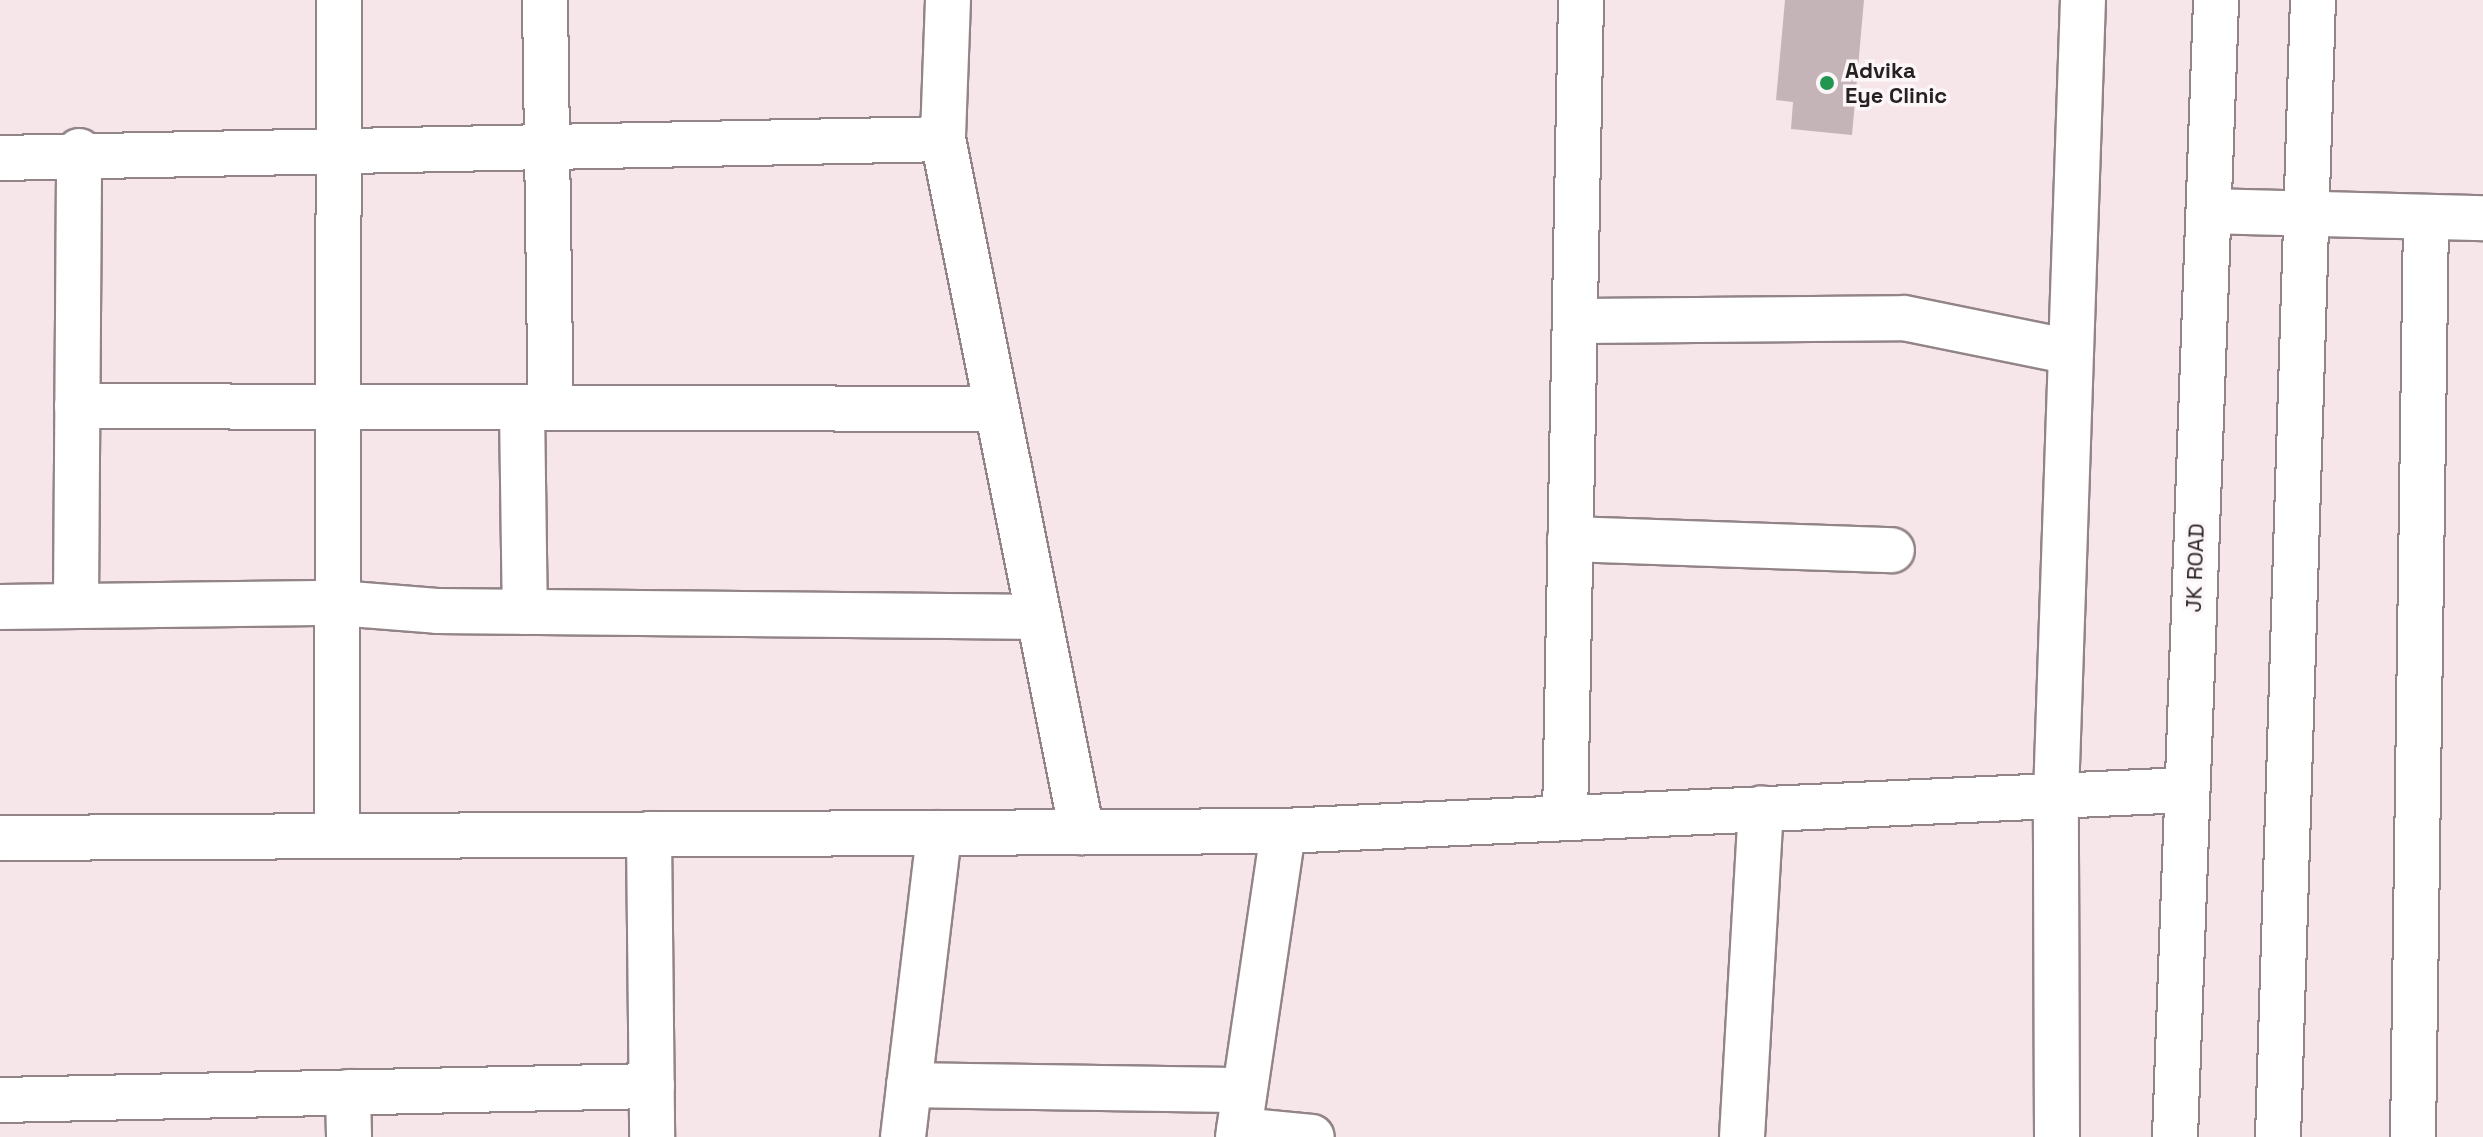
<!DOCTYPE html>
<style>
body{margin:0}
#map{position:relative;width:2483px;height:1137px;overflow:hidden;background:#f6e6ea;font-family:"Space Grotesk",sans-serif}
div>[style]{position:absolute}
.building>*{inset:0;background:#c4b4b8}
.roads{filter:drop-shadow(2px 0 #928487) drop-shadow(-2px 0 #928487) drop-shadow(0 2px #928487) drop-shadow(0 -2px #928487)}
.minor>*{height:44px;margin:-22px;padding:0 22px;transform-origin:22px;border-radius:22px;background:#fff}
.dots>*{width:22px;height:22px;translate:-50% -50%;box-sizing:border-box;border:4px solid #fdf6f8;border-radius:50%}
span{translate:-50% -50%;white-space:nowrap;text-align:center;line-height:1.15;-webkit-text-stroke:7px #fdf6f8;paint-order:stroke}
.poi-label{font-size:22px;color:#262021;font-weight:700}
.left{translate:0 -50%;text-align:left}
.street-label{font-size:22px;color:#262021}
</style>
<div id="map">
<div class="building">
<div style="clip-path:polygon(1785px 0,1864px 0,1852px 135px,1791px 129px,1793px 102px,1776px 100px)"></div>
</div>
<div class="roads">
<div class="minor">
<div style="left:545px;top:0;width:407px;rotate:89.2deg"></div>
<div style="left:948px;top:0;width:139px;rotate:92.1deg"></div>
<div style="left:943px;top:139px;width:707px;rotate:78.66deg"></div>
<div style="left:0;top:158px;width:943px;rotate:-1.15deg"></div>
<div style="left:2209px;top:211px;width:274px;rotate:1.5deg"></div>
<div style="left:1575px;top:321px;width:329px;rotate:-0.5deg"></div>
<div style="left:1904px;top:318px;width:170px;rotate:11.5deg"></div>
<div style="left:77px;top:406px;width:920px;rotate:0.19deg"></div>
<div style="left:522px;top:408px;width:204px;rotate:89.2deg"></div>
<div style="left:1570px;top:539px;width:322px;rotate:2deg"></div>
<div style="left:76px;top:603px;width:452px;rotate:-89.6deg"></div>
<div style="left:0;top:607px;width:338px;rotate:-0.7deg"></div>
<div style="left:338px;top:603px;width:99px;rotate:4.6deg"></div>
<div style="left:437px;top:611px;width:602px;rotate:0.57deg"></div>
<div style="left:1565px;top:818px;width:818px;rotate:-88.88deg"></div>
<div style="left:649px;top:834px;width:303px;rotate:89.4deg"></div>
<div style="left:337px;top:836px;width:836px;rotate:-89.86deg"></div>
<div style="left:0;top:838px;width:1283px;rotate:-0.31deg"></div>
<div style="left:1283px;top:831px;width:905px;rotate:-2.6deg"></div>
<div style="left:909px;top:1085px;width:335px;rotate:0.9deg"></div>
<div style="left:348px;top:1092px;width:45px;rotate:88.7deg"></div>
<div style="left:0;top:1100px;width:652px;rotate:-1.23deg"></div>
<div style="left:1239px;top:1130px;width:73px;rotate:5.5deg"></div>
<div style="left:903px;top:1137px;width:306px;rotate:-83.2deg"></div>
<div style="left:1238px;top:1137px;width:309px;rotate:-81.6deg"></div>
<div style="left:1742px;top:1137px;width:329px;rotate:-86.7deg"></div>
<div style="left:2057px;top:1137px;width:341px;rotate:-90.2deg"></div>
<div style="left:2056px;top:796px;width:796px;rotate:-88.06deg"></div>
<div style="left:2175px;top:1137px;width:1138px;rotate:-87.93deg"></div>
<div style="left:2278px;top:1137px;width:1138px;rotate:-88.24deg"></div>
<div style="left:2413px;top:1137px;width:920px;rotate:-89.19deg"></div>
</div>
</div>
<div class="dots">
<div style="left:1827px;top:83px;background:#229651"></div>
</div>
<div class="poi-label">
<span class="left" style="left:1845px;top:83px">Advika<br>Eye Clinic</span>
</div>
<div class="street-label">
<span style="left:2195px;top:568px;rotate:-88deg">JK ROAD</span>
</div>
</div>
